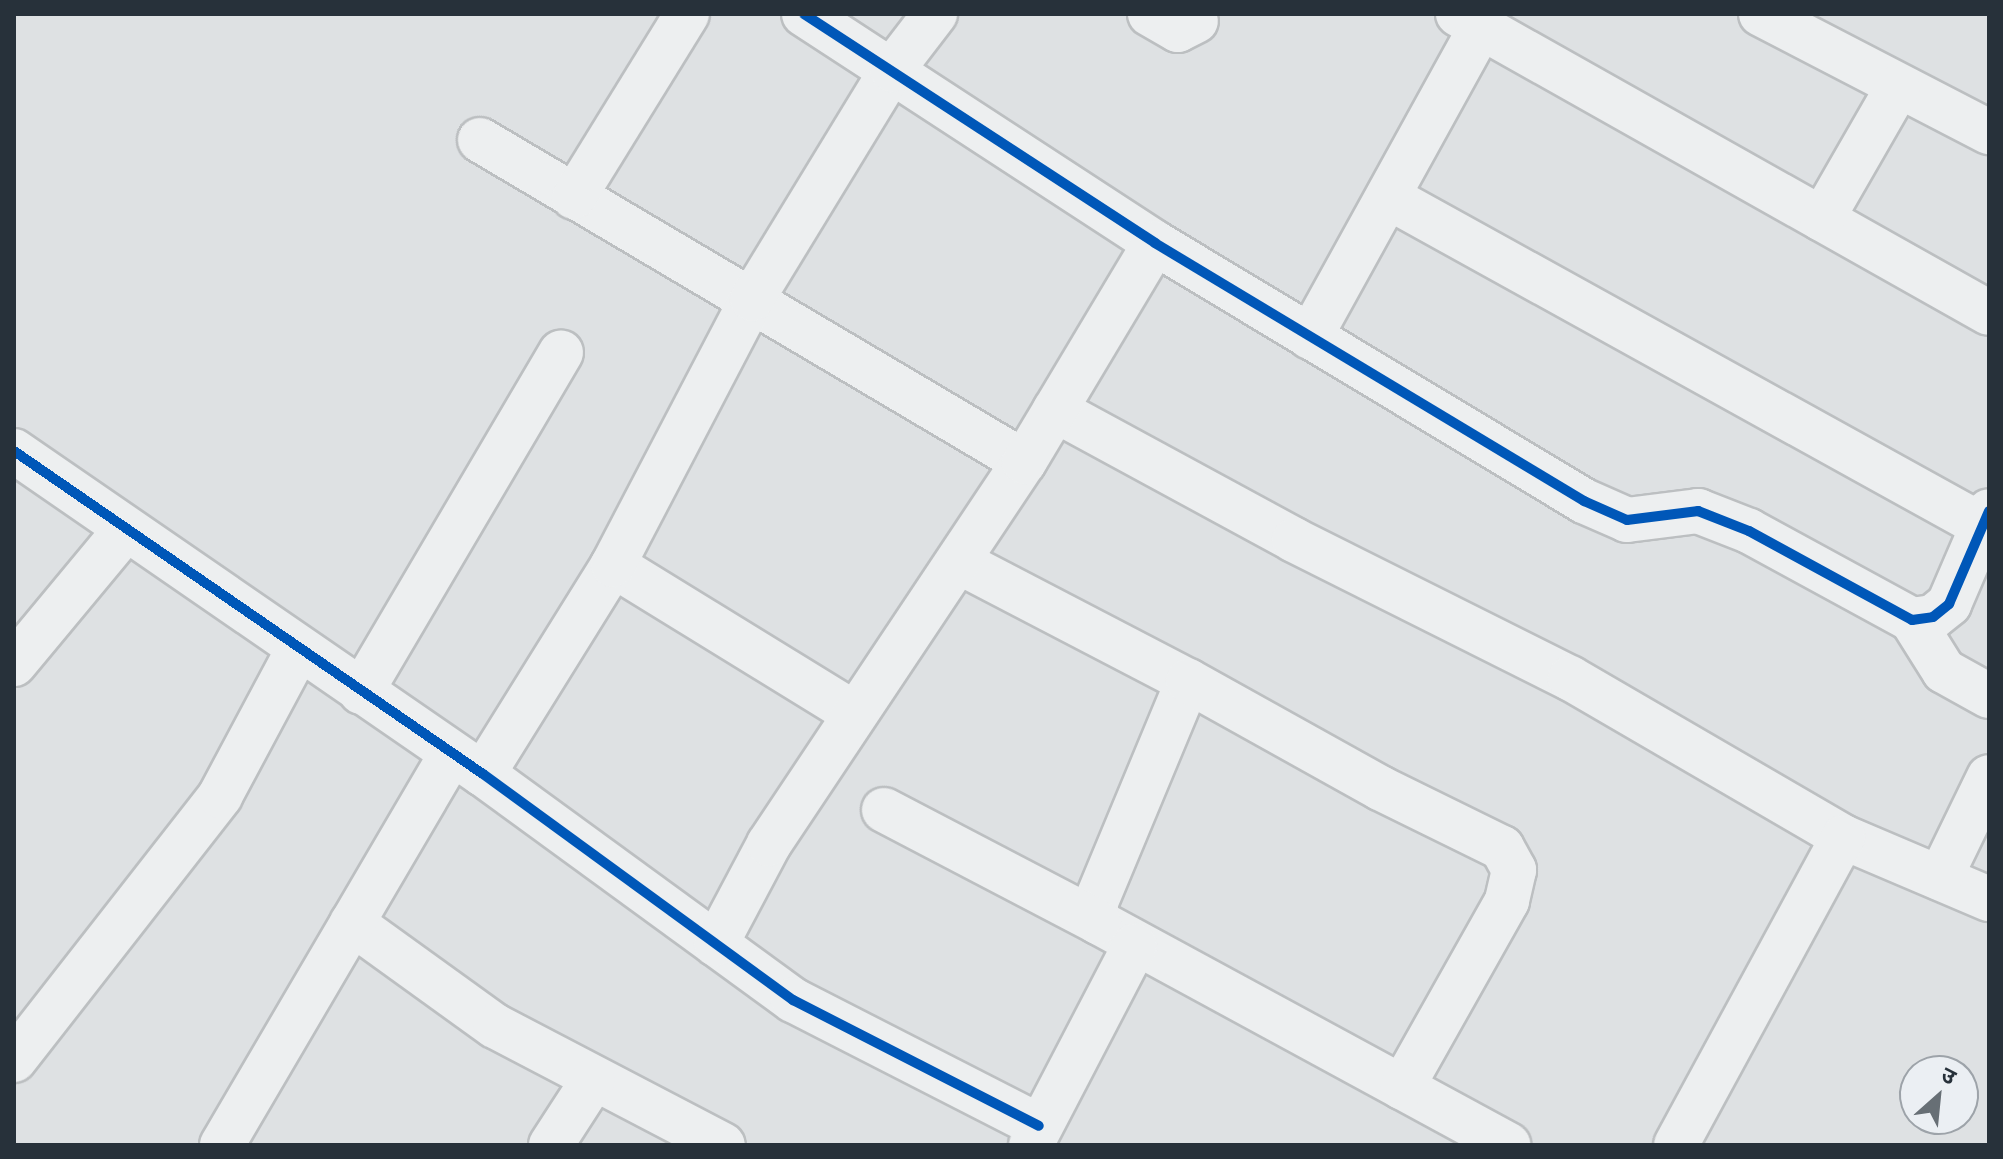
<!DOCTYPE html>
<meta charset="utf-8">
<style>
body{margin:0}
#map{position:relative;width:2003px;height:1159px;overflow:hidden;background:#dee1e3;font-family:Ubuntu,"Noto Sans Devanagari",sans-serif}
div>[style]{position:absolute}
.roads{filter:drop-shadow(2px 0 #bcbfc1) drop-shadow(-2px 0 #bcbfc1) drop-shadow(0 2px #bcbfc1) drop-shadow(0 -2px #bcbfc1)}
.minor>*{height:44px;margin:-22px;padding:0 22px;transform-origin:22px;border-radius:22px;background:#edeff0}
.cycleway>*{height:10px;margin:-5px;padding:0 5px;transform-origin:5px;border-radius:5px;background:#0057b8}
span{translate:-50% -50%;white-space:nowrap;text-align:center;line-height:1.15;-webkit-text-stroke:6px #ebeff3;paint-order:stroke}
.frame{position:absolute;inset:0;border:16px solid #27313a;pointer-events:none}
.north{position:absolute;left:1899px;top:1055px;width:80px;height:80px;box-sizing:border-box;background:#ebeff3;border:2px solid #9da3a9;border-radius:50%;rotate:27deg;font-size:22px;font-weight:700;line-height:32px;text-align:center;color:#27313a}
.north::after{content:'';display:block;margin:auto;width:28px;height:36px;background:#676f75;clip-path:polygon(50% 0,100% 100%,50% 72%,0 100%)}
</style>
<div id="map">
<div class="roads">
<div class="minor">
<div style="left:804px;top:14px;width:419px;rotate:33.1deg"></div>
<div style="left:1155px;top:243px;width:501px;rotate:31.02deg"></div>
<div style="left:1584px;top:501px;width:47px;rotate:23.8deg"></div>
<div style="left:1627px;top:520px;width:72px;rotate:-7.2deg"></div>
<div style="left:1698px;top:511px;width:55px;rotate:21.4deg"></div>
<div style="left:1749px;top:531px;width:186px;rotate:28.6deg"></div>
<div style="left:1912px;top:620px;width:21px;rotate:-8deg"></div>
<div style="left:1933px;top:617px;width:21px;rotate:-39deg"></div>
<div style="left:1949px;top:604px;width:101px;rotate:-66.7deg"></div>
<div style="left:1150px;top:14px;width:32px;rotate:30deg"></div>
<div style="left:1178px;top:30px;width:20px;rotate:-27deg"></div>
<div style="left:1458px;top:14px;width:609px;rotate:29.38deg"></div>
<div style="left:1761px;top:14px;width:257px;rotate:27.4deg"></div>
<div style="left:480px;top:140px;width:632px;rotate:30.62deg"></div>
<div style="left:574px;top:197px;width:215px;rotate:-58.3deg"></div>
<div style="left:1388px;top:197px;width:680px;rotate:28.94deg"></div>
<div style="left:1822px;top:219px;width:152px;rotate:-60.1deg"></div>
<div style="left:1310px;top:337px;width:355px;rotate:-61.1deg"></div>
<div style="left:1055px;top:410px;width:272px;rotate:28.5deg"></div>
<div style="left:1294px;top:540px;width:309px;rotate:26.6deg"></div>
<div style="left:1570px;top:678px;width:316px;rotate:30.2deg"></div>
<div style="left:1843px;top:837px;width:159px;rotate:23deg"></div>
<div style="left:14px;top:451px;width:569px;rotate:34.56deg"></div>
<div style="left:483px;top:774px;width:384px;rotate:36.1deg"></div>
<div style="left:793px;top:1000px;width:276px;rotate:27.1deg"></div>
<div style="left:959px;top:562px;width:258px;rotate:27.5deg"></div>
<div style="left:1188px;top:681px;width:242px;rotate:112.6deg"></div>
<div style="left:1095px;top:904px;width:18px;rotate:81deg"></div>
<div style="left:1098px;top:922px;width:467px;rotate:28.5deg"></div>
<div style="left:613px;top:565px;width:283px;rotate:31.6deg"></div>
<div style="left:1912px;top:620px;width:60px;rotate:57.9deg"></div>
<div style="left:1944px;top:671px;width:51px;rotate:29.1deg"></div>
<div style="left:14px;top:664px;width:175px;rotate:-50.3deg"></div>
<div style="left:1188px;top:681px;width:220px;rotate:29.1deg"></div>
<div style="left:1380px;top:788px;width:136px;rotate:26.2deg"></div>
<div style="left:1502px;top:848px;width:25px;rotate:61deg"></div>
<div style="left:1514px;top:870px;width:32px;rotate:103deg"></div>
<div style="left:1507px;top:901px;width:214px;rotate:119.4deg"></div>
<div style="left:361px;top:692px;width:394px;rotate:-59.5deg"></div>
<div style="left:483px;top:774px;width:246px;rotate:-58.1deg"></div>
<div style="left:613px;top:565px;width:300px;rotate:-62.4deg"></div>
<div style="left:752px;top:299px;width:268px;rotate:-58.6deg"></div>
<div style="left:892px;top:70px;width:71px;rotate:-52.5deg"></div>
<div style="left:884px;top:810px;width:242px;rotate:27.6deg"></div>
<div style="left:1940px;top:878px;width:112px;rotate:-64.1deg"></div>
<div style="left:352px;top:923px;width:176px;rotate:35.8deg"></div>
<div style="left:495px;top:1026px;width:257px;rotate:27.6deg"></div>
<div style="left:716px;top:944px;width:113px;rotate:-62.1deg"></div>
<div style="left:769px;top:844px;width:459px;rotate:-56.3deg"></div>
<div style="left:1024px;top:462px;width:255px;rotate:-59.1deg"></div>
<div style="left:14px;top:1060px;width:335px;rotate:-52deg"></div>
<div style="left:220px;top:796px;width:166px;rotate:-61.9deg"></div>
<div style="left:222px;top:1145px;width:454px;rotate:-59.6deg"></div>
<div style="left:551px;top:1145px;width:77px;rotate:-57.1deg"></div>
<div style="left:1031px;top:1145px;width:225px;rotate:-62.5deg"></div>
<div style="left:1676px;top:1145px;width:350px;rotate:-61.5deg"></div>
</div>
</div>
<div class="cycleway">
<div style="left:804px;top:14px;width:419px;rotate:33.1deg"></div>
<div style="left:1155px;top:243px;width:501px;rotate:31.02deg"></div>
<div style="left:1584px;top:501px;width:47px;rotate:23.8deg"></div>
<div style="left:1627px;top:520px;width:72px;rotate:-7.2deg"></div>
<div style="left:1698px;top:511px;width:55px;rotate:21.4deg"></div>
<div style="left:1749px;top:531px;width:186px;rotate:28.6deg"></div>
<div style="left:1912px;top:620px;width:21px;rotate:-8deg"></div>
<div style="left:1933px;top:617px;width:21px;rotate:-39deg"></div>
<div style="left:1949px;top:604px;width:101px;rotate:-66.7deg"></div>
<div style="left:14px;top:451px;width:569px;rotate:34.56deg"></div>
<div style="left:483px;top:774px;width:384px;rotate:36.1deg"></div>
<div style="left:793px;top:1000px;width:276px;rotate:27.1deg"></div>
</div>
<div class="frame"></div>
<div class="north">उ</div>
</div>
